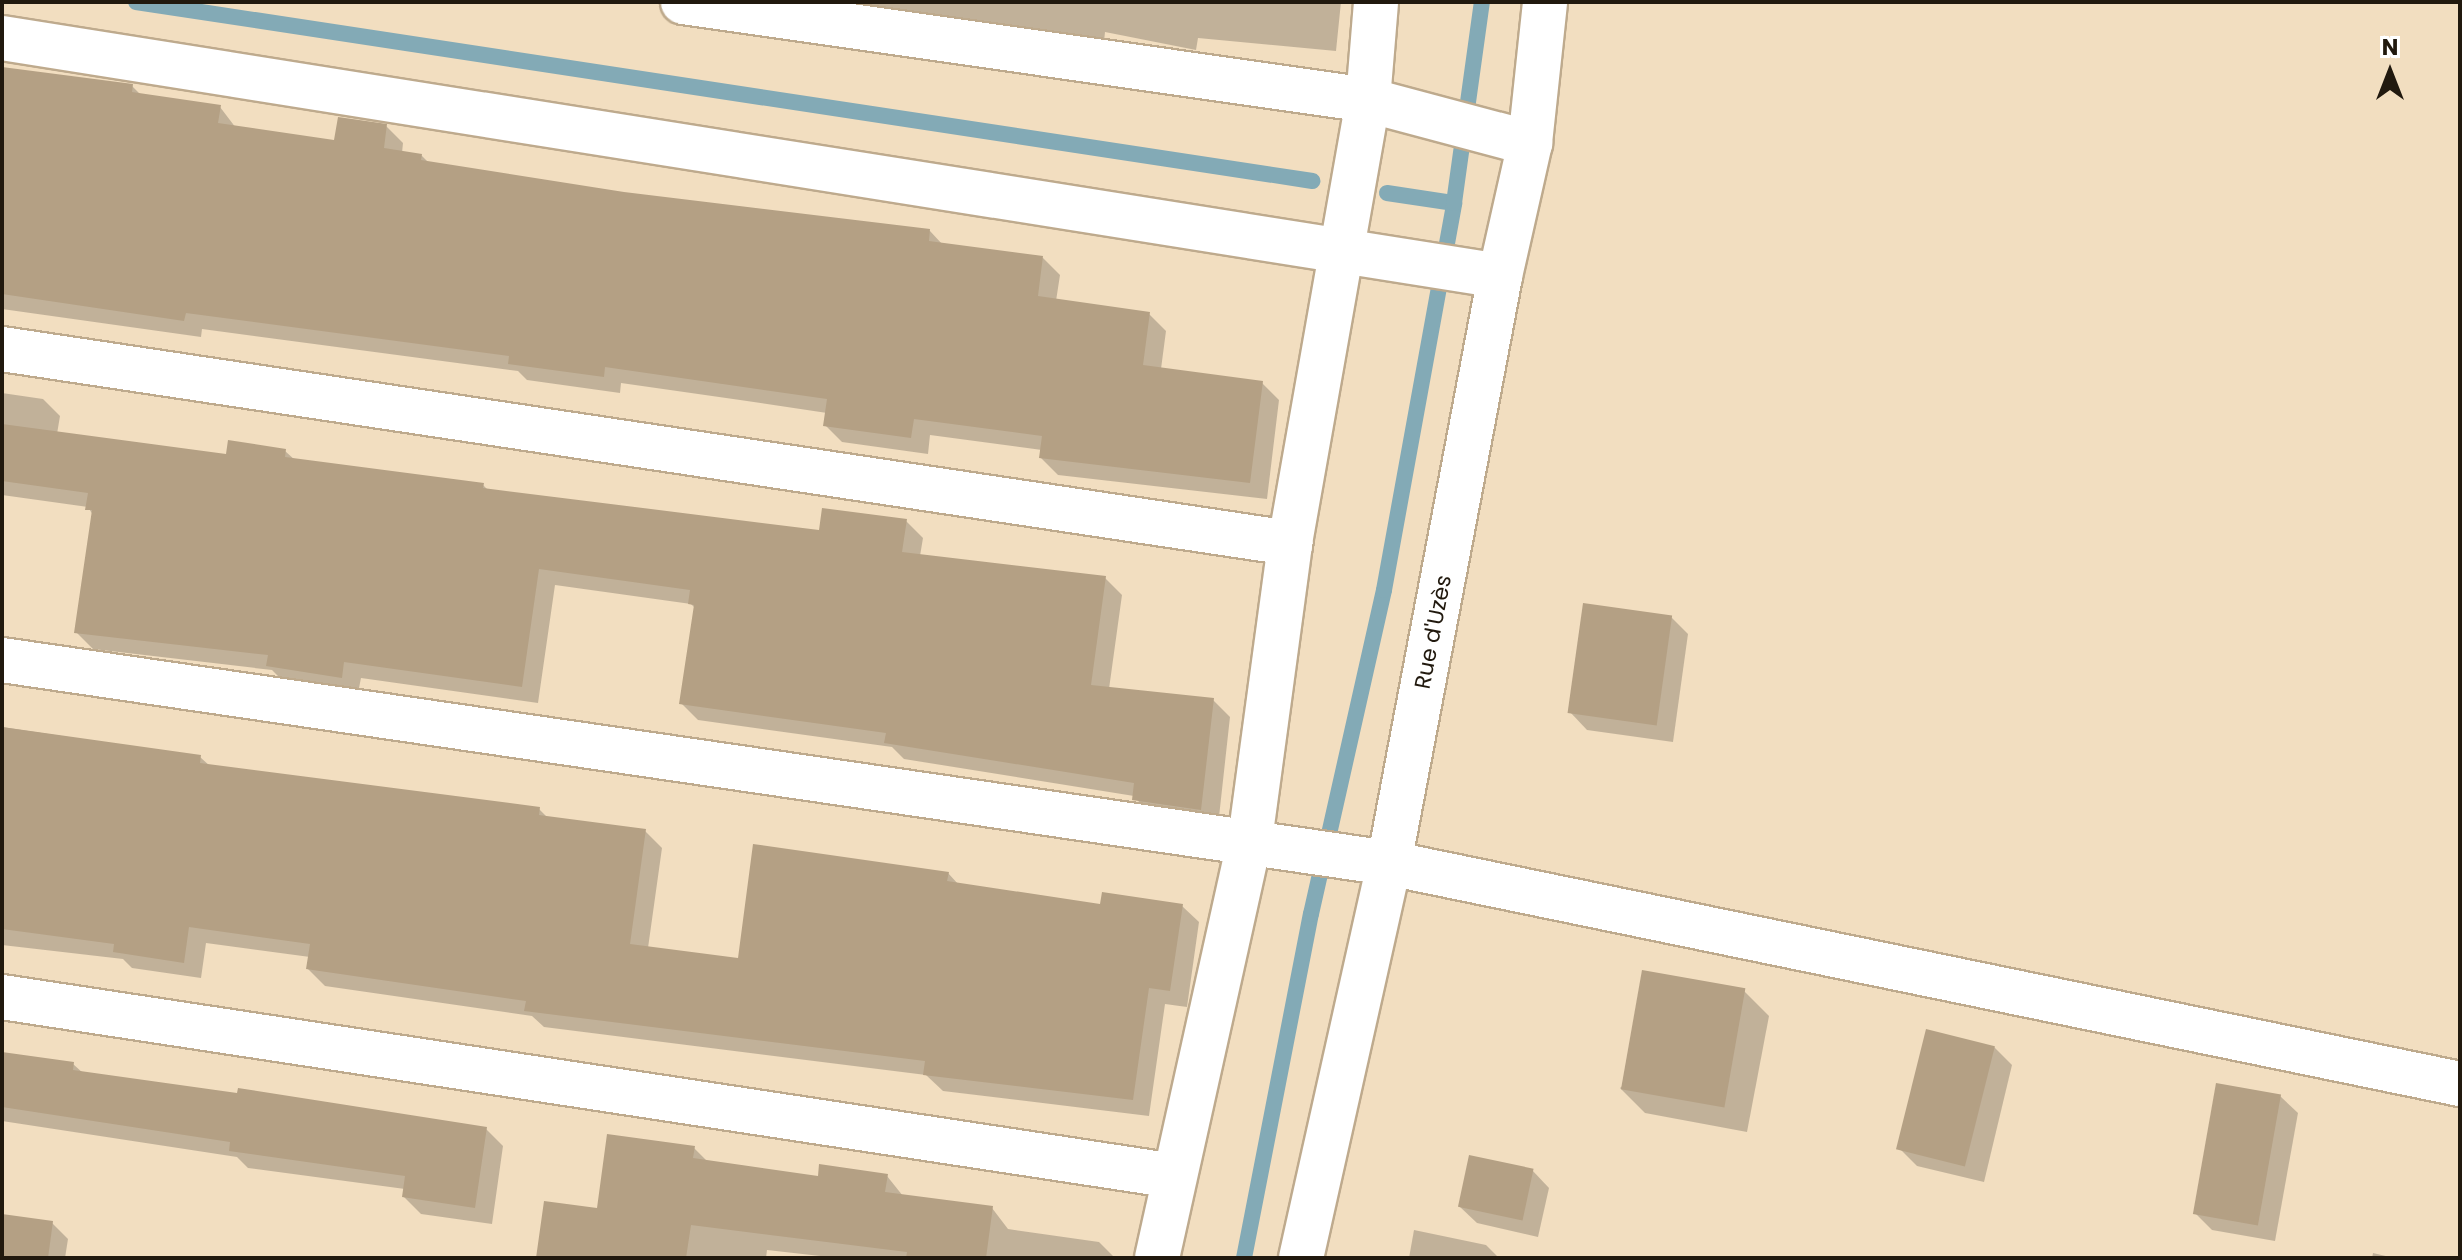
<!DOCTYPE html>
<meta charset="utf-8">
<style>
body{margin:0}
#map{position:relative;width:2462px;height:1260px;overflow:hidden;background:#f2dec0;font-family:Poppins,sans-serif}
div>[style]{position:absolute}
.shadow>*{inset:0;background:#0003}
.stream>*{height:16px;margin:-8px;padding:0 8px;transform-origin:8px;border-radius:8px;background:#83aab6}
.building>*{inset:0;background:#b4a084;transform-origin:0 0}
.roads{filter:drop-shadow(2px 0 #beaa8d) drop-shadow(-2px 0 #beaa8d) drop-shadow(0 2px #beaa8d) drop-shadow(0 -2px #beaa8d)}
.minor>*{height:44px;margin:-22px;padding:0 22px;transform-origin:22px;border-radius:22px;background:#fff}
span{translate:-50% -50%;white-space:nowrap;text-align:center;line-height:1.15;-webkit-text-stroke:6px #fff;paint-order:stroke}
.street-label{font-size:22px;color:#21190e}
.frame{position:absolute;inset:0;border:4px solid #21190e;pointer-events:none}
.north{position:absolute;left:2350px;top:32px;width:80px;height:80px;-webkit-text-stroke:6px #fff;paint-order:stroke;rotate:0deg;font-size:22px;font-weight:700;line-height:32px;text-align:center;color:#21190e}
.north::after{content:'';display:block;margin:auto;width:28px;height:36px;background:#21190e;clip-path:polygon(50% 0,100% 100%,50% 72%,0 100%)}
</style>
<div id="map">
<div class="shadow">
<div style="clip-path:polygon(808px 2px,1341px 2px,1336px 51px,1198px 38px,1196px 50px,1105px 32px,1103px 52px)"></div>
<div style="clip-path:polygon(2px 68px,132px 86px,142px 96px,220px 107px,236px 128px,336px 142px,386px 126px,403px 143px,402px 153px,421px 155px,429px 163px,624px 194px,930px 231px,943px 245px,1043px 258px,1060px 275px,1056px 301px,1149px 314px,1166px 331px,1161px 369px,1262px 383px,1279px 400px,1267px 499px,1058px 475px,1041px 458px,1042px 450px,930px 435px,928px 454px,842px 442px,825px 425px,827px 413px,740px 400px,621px 383px,620px 393px,527px 380px,518px 371px,202px 329px,201px 337px,2px 309px)"></div>
<div style="clip-path:polygon(2px 393px,43px 399px,60px 416px,57px 434px,228px 456px,285px 451px,295px 460px,483px 485px,488px 490px,820px 532px,906px 521px,923px 538px,920px 556px,1105px 578px,1122px 595px,1109px 689px,1213px 700px,1230px 717px,1218px 826px,1151px 816px,1134px 796px,904px 759px,892px 747px,698px 720px,681px 703px,695px 608px,691px 604px,555px 585px,538px 703px,361px 678px,358px 693px,285px 683px,272px 670px,93px 649px,76px 632px,93px 515px,88px 507px,2px 495px)"></div>
<div style="clip-path:polygon(1671px 617px,1688px 634px,1673px 742px,1587px 730px,1570px 712px)"></div>
<div style="clip-path:polygon(2px 727px,200px 757px,210px 766px,539px 809px,548px 818px,645px 831px,662px 848px,648px 948px,740px 961px,948px 873px,959px 885px,1102px 906px,1182px 906px,1199px 922px,1187px 1007px,1165px 1004px,1149px 1116px,943px 1091px,926px 1075px,544px 1027px,532px 1016px,325px 986px,308px 969px,310px 957px,206px 943px,201px 978px,132px 968px,123px 959px,2px 945px)"></div>
<div style="clip-path:polygon(1744px 991px,1769px 1016px,1747px 1132px,1645px 1113px,1620px 1088px)"></div>
<div style="clip-path:polygon(1994px 1047px,2012px 1065px,1984px 1182px,1917px 1166px,1900px 1149px)"></div>
<div style="clip-path:polygon(2px 1054px,73px 1064px,83px 1073px,486px 1129px,503px 1146px,492px 1224px,421px 1214px,404px 1197px,405px 1189px,248px 1168px,237px 1157px,2px 1121px)"></div>
<div style="clip-path:polygon(2280px 1096px,2298px 1113px,2275px 1241px,2212px 1230px,2195px 1213px)"></div>
<div style="clip-path:polygon(694px 1148px,708px 1162px,819px 1178px,887px 1176px,903px 1196px,992px 1208px,1008px 1229px,1099px 1242px,1115px 1258px,838px 1258px,767px 1250px,766px 1258px,538px 1258px)"></div>
<div style="clip-path:polygon(1532px 1170px,1549px 1188px,1538px 1237px,1477px 1223px,1459px 1206px)"></div>
<div style="clip-path:polygon(2px 1216px,52px 1223px,68px 1239px,65px 1258px,2px 1258px)"></div>
<div style="clip-path:polygon(1414px 1230px,1486px 1245px,1499px 1258px,1409px 1258px)"></div>
<div style="clip-path:polygon(2373px 1253px,2394px 1258px,2372px 1258px)"></div>
</div>
<div class="stream">
<div style="left:136px;top:2px;width:1190px;rotate:8.65deg"></div>
<div style="left:1387px;top:193px;width:68px;rotate:8.5deg"></div>
<div style="left:1244px;top:1258px;width:350px;rotate:-79deg"></div>
<div style="left:1311px;top:914px;width:332px;rotate:-77.3deg"></div>
<div style="left:1384px;top:590px;width:393px;rotate:-79.7deg"></div>
<div style="left:1454px;top:203px;width:203px;rotate:-82.1deg"></div>
</div>
<div class="building">
<div style="clip-path:polygon(2px 67px,133px 84px,132px 92px,221px 105px,218px 123px,334px 140px,338px 117px,387px 124px,384px 148px,422px 154px,421px 160px,624px 192px,930px 229px,929px 241px,1043px 256px,1038px 296px,1150px 312px,1143px 365px,1263px 381px,1250px 483px,1039px 458px,1042px 436px,914px 419px,911px 438px,823px 426px,827px 399px,605px 367px,604px 377px,508px 364px,509px 356px,186px 313px,184px 321px,2px 294px)"></div>
<div style="clip-path:polygon(2px 424px,226px 454px,228px 440px,286px 449px,285px 457px,484px 483px,483px 488px,819px 530px,822px 508px,907px 519px,902px 552px,1106px 576px,1091px 685px,1214px 698px,1201px 810px,1132px 800px,1134px 783px,884px 743px,886px 733px,679px 704px,694px 605px,688px 604px,690px 590px,539px 569px,522px 687px,344px 662px,342px 678px,266px 666px,268px 655px,74px 633px,92px 510px,85px 510px,88px 493px,2px 481px)"></div>
<div style="left:1583px;top:603px;width:90px;height:111px;rotate:8deg"></div>
<div style="clip-path:polygon(2px 727px,201px 755px,200px 763px,540px 807px,539px 815px,646px 829px,630px 944px,738px 958px,753px 844px,949px 872px,947px 881px,1100px 904px,1102px 892px,1183px 904px,1170px 991px,1149px 988px,1133px 1100px,923px 1075px,925px 1061px,524px 1011px,526px 1001px,306px 969px,310px 944px,189px 927px,184px 963px,113px 952px,114px 944px,2px 929px)"></div>
<div style="left:1642px;top:970px;width:105px;height:121px;rotate:10deg"></div>
<div style="left:1926px;top:1029px;width:71px;height:124px;rotate:14deg"></div>
<div style="clip-path:polygon(2px 1052px,74px 1062px,73px 1070px,237px 1093px,238px 1088px,487px 1127px,475px 1208px,402px 1197px,405px 1176px,229px 1151px,230px 1142px,2px 1107px)"></div>
<div style="left:2216px;top:1083px;width:66px;height:133px;rotate:10deg"></div>
<div style="clip-path:polygon(607px 1134px,695px 1146px,693px 1158px,818px 1176px,819px 1164px,888px 1174px,885px 1192px,993px 1206px,986px 1258px,906px 1258px,907px 1252px,691px 1225px,686px 1258px,536px 1258px,544px 1201px,597px 1208px)"></div>
<div style="left:1469px;top:1155px;width:66px;height:53px;rotate:12deg"></div>
<div style="clip-path:polygon(2px 1214px,53px 1221px,48px 1258px,2px 1258px)"></div>
</div>
<div class="roads">
<div class="minor">
<div style="left:683px;top:2px;width:692px;rotate:8.14deg"></div>
<div style="left:1368px;top:100px;width:168px;rotate:14.9deg"></div>
<div style="left:2px;top:38px;width:1517px;rotate:9.03deg"></div>
<div style="left:2px;top:349px;width:1303px;rotate:8.57deg"></div>
<div style="left:2px;top:660px;width:1402px;rotate:8.33deg"></div>
<div style="left:1389px;top:863px;width:1094px;rotate:11.66deg"></div>
<div style="left:2px;top:997px;width:1186px;rotate:8.68deg"></div>
<div style="left:1157px;top:1258px;width:428px;rotate:-77.5deg"></div>
<div style="left:1250px;top:840px;width:300px;rotate:-82.3deg"></div>
<div style="left:1290px;top:543px;width:450px;rotate:-80deg"></div>
<div style="left:1368px;top:100px;width:98px;rotate:-85.3deg"></div>
<div style="left:1301px;top:1258px;width:405px;rotate:-77.4deg"></div>
<div style="left:1389px;top:863px;width:597px;rotate:-79.29deg"></div>
<div style="left:1500px;top:276px;width:136px;rotate:-77.3deg"></div>
<div style="left:1530px;top:143px;width:142px;rotate:-83.9deg"></div>
</div>
</div>
<div class="street-label">
<span style="left:1433px;top:632px;rotate:-79deg">Rue d'Uzès</span>
</div>
<div class="frame"></div>
<div class="north">N</div>
</div>
